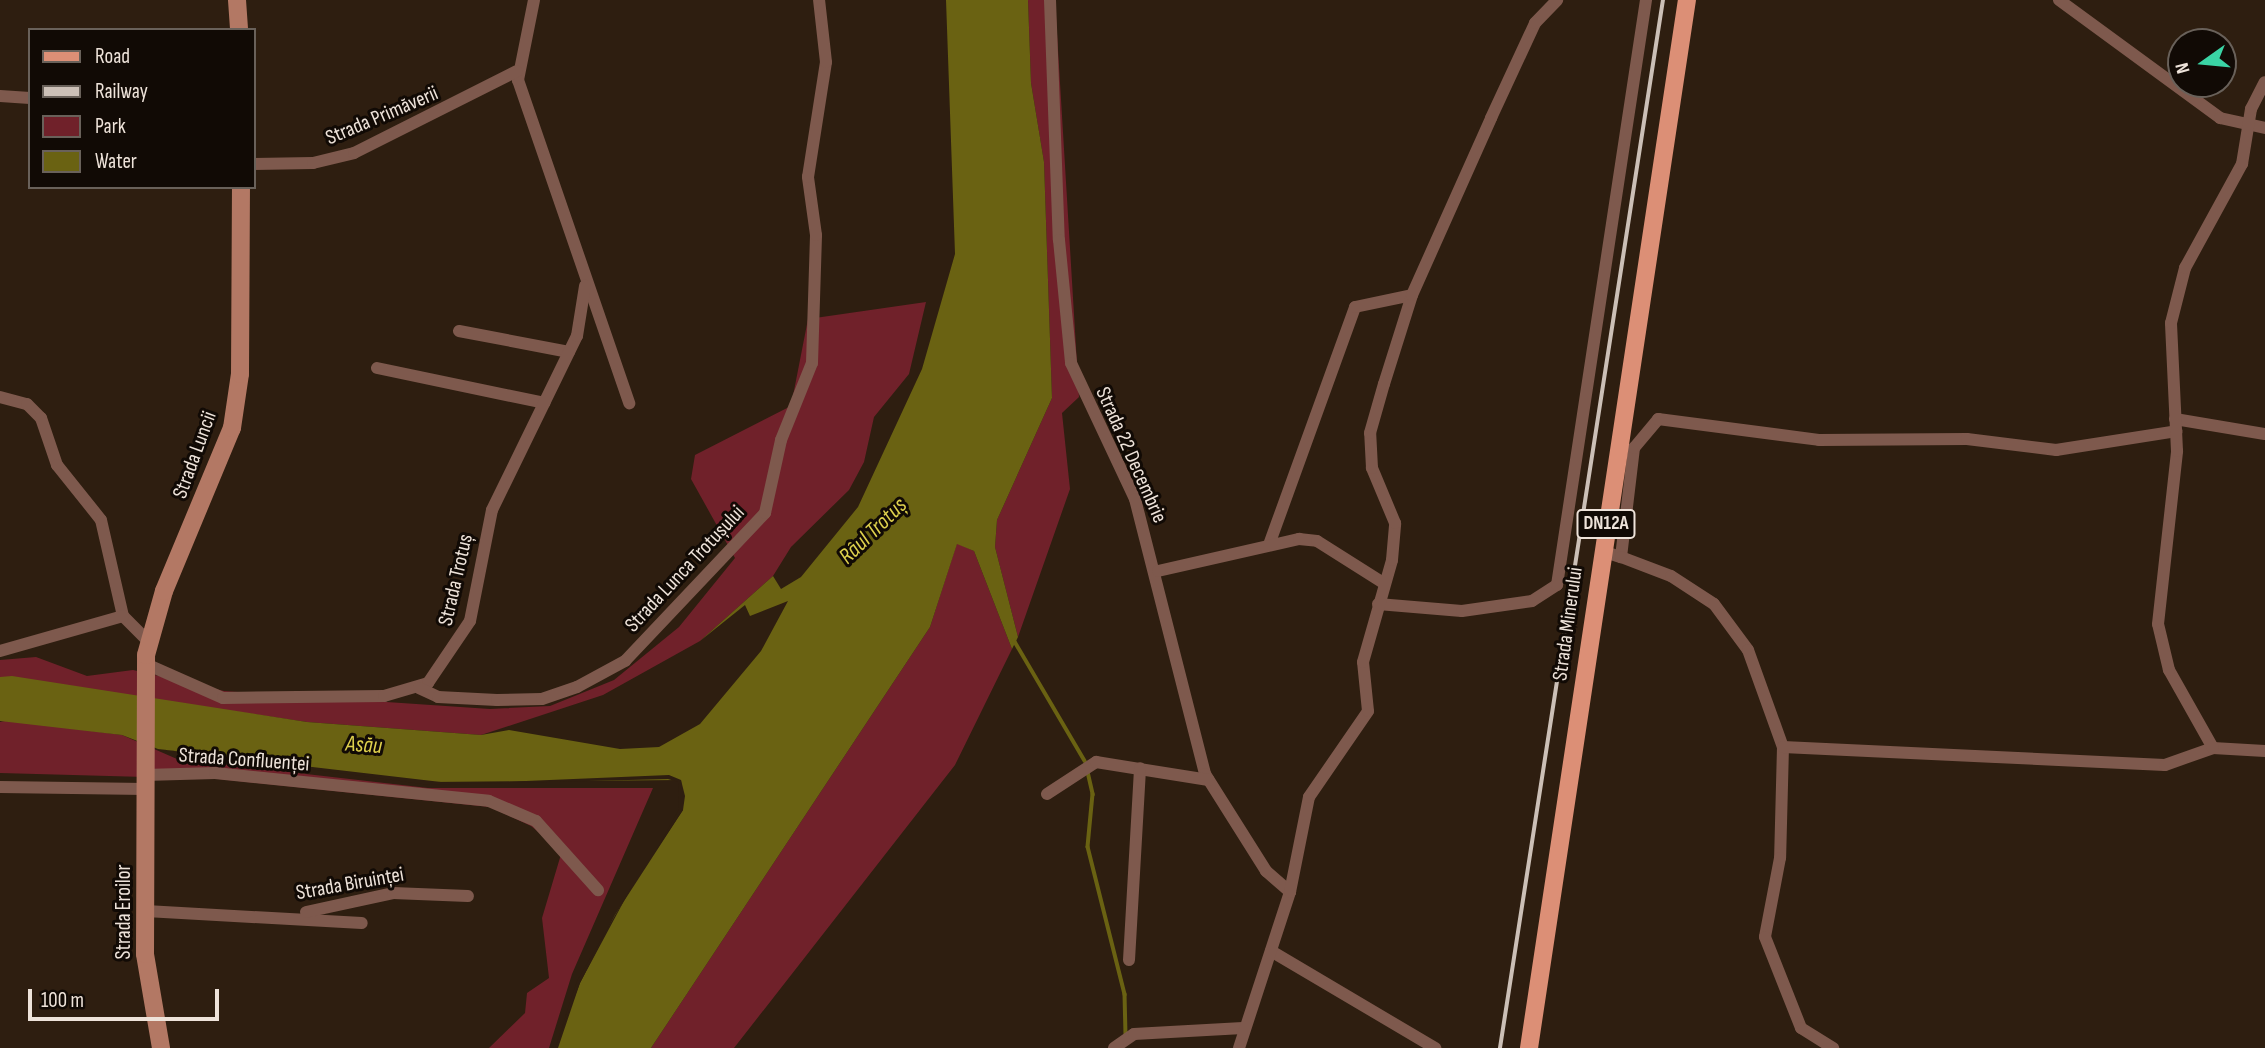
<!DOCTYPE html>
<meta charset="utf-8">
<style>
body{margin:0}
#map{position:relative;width:2265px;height:1048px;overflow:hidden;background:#2e1e10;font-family:"Sofia Sans Condensed",sans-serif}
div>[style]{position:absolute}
.green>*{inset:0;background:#70212a}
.water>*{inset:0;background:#6a6212}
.pier>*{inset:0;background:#2e1e10}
.stream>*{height:3.5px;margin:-1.75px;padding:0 1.75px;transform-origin:1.75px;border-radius:1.75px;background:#6a6212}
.street>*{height:12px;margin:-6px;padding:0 6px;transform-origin:6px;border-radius:6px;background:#7e594d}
.secondary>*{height:18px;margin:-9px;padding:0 9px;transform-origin:9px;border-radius:9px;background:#b37864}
.primary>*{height:18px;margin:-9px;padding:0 9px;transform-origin:9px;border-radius:9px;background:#dc8f76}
.rail>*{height:3.5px;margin:-1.75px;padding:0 1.75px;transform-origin:1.75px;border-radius:1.75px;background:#ccc0b7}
span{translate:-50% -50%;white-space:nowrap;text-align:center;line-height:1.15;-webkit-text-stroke:6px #110a05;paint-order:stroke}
.shield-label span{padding:2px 5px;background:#110a05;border:2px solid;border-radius:5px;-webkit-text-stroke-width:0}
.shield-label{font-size:19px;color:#eee3da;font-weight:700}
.street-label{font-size:21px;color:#eee3da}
.water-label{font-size:23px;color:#ded04d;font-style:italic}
.legend{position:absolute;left:28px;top:28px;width:228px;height:161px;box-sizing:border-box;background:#110a05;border:2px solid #69615a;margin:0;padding:9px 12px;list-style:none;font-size:21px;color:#eee3da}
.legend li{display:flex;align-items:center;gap:14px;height:35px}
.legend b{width:35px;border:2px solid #69615a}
.north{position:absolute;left:2167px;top:28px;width:70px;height:70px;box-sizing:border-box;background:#110a05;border:2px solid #69615a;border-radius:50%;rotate:255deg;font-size:19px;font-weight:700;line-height:28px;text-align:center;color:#eee3da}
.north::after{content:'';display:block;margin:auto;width:24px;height:32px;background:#3ad4a5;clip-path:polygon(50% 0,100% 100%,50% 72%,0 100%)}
.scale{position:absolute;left:28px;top:989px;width:191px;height:32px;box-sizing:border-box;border:4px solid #eee3da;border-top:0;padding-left:9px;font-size:21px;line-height:24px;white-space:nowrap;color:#eee3da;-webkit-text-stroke:5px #110a05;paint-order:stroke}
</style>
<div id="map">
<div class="green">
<div style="clip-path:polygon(1028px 0,1055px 0,1079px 397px,1062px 413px,1070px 489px,1018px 637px,995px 547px,997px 520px,1052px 398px,1044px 162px,1031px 83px)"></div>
<div style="clip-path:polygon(926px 302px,909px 374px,874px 417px,864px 462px,849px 490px,791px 547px,773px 576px,700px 641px,603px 695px,481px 735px,307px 722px,0 677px,0 660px,36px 657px,87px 676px,133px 670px,224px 691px,490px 709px,550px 706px,614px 680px,679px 627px,735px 558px,691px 479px,695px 455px,791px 406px,808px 319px)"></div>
<div style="clip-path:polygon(957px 543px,974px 551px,1012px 649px,955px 765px,734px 1048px,651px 1048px,930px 627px)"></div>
<div style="clip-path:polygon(10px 720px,122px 735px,177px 759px,428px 788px,653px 788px,572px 974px,549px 1048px,489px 1048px,525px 1013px,527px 993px,549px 978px,542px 918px,562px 851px,531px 826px,490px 807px,218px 779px,0 773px,0 722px)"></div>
</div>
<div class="water">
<div style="clip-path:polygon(946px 0,1028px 0,1031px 83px,1044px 162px,1052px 398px,997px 520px,995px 547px,1018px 637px,1012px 649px,974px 551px,957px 544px,930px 627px,651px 1048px,558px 1048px,580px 983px,615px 915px,683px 810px,681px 780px,430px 782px,158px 749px,122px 735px,0 721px,0 677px,12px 676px,307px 722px,481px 735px,509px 730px,620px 749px,659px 747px,700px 724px,761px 651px,788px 601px,750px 616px,745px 605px,700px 641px,773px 576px,781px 589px,801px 577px,858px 507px,922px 369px,955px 254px)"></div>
</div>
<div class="pier">
<div style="clip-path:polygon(158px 749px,458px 784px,669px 775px,681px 780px,685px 796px,683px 810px,657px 849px,679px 809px,678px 782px,668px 779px,430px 785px)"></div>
<div style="clip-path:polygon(632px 886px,580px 983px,555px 1048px,577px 981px)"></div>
</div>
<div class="stream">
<div style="left:1014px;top:640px;width:140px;rotate:59.6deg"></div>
<div style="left:1088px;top:772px;width:23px;rotate:77deg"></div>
<div style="left:1093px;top:794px;width:53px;rotate:95.4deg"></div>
<div style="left:1088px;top:847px;width:152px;rotate:75.9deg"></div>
<div style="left:1125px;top:994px;width:40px;rotate:88.6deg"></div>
</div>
<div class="street">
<div style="left:534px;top:0;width:82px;rotate:101.3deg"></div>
<div style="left:518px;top:80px;width:342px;rotate:71deg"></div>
<div style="left:1050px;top:0;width:240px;rotate:87.9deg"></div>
<div style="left:1059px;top:240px;width:124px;rotate:84.4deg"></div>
<div style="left:1071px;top:363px;width:150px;rotate:64.8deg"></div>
<div style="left:1135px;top:499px;width:284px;rotate:75.7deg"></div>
<div style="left:1205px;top:774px;width:115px;rotate:57.8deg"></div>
<div style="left:1266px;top:871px;width:32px;rotate:41deg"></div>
<div style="left:2059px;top:0;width:200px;rotate:36.2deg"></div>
<div style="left:2220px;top:118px;width:46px;rotate:12.5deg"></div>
<div style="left:0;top:96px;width:30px;rotate:4deg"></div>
<div style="left:254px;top:164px;width:59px;rotate:-1deg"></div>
<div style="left:313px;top:163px;width:42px;rotate:-13.7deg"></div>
<div style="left:354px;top:153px;width:182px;rotate:-26.7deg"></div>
<div style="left:459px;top:331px;width:112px;rotate:10.8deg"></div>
<div style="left:377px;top:368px;width:171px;rotate:11.8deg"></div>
<div style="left:0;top:397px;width:28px;rotate:15deg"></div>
<div style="left:27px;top:404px;width:20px;rotate:45deg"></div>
<div style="left:41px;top:418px;width:50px;rotate:71.2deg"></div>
<div style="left:57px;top:465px;width:70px;rotate:51.3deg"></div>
<div style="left:101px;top:520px;width:98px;rotate:77.1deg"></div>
<div style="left:123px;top:616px;width:37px;rotate:45deg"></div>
<div style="left:2175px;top:419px;width:91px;rotate:9.5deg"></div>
<div style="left:1270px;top:542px;width:250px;rotate:-70.1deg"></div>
<div style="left:1355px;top:307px;width:58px;rotate:-11.9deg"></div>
<div style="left:1602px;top:551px;width:20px;rotate:18deg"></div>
<div style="left:1621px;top:557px;width:110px;rotate:-83.2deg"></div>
<div style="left:1634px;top:448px;width:38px;rotate:-50deg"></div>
<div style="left:1658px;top:419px;width:162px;rotate:7.4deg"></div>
<div style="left:1819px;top:440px;width:148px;rotate:-0.4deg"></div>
<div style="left:1967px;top:439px;width:90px;rotate:7deg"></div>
<div style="left:2056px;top:450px;width:122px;rotate:-8.9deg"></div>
<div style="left:1621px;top:557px;width:53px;rotate:20.8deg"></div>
<div style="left:1671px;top:576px;width:51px;rotate:33.1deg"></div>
<div style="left:1714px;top:604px;width:57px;rotate:53.5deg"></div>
<div style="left:1748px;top:650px;width:103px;rotate:70.2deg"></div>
<div style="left:1783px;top:747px;width:111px;rotate:91.5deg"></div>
<div style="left:1780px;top:858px;width:80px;rotate:100.8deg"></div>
<div style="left:1765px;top:937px;width:98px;rotate:68.4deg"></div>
<div style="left:1801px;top:1028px;width:38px;rotate:32deg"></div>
<div style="left:1158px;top:571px;width:145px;rotate:-12.8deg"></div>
<div style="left:1299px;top:539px;width:18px;rotate:6deg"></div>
<div style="left:1317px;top:541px;width:80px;rotate:32.3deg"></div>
<div style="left:1378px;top:604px;width:84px;rotate:4.8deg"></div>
<div style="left:1462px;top:611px;width:71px;rotate:-8.1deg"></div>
<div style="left:1532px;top:601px;width:30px;rotate:-33deg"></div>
<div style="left:1557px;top:585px;width:592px;rotate:-81.35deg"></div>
<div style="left:0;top:651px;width:128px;rotate:-15.9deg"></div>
<div style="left:146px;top:664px;width:84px;rotate:23.8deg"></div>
<div style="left:223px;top:698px;width:161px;rotate:-0.7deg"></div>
<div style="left:384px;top:696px;width:46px;rotate:-16.5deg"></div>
<div style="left:428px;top:683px;width:75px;rotate:-55.9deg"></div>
<div style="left:470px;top:621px;width:113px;rotate:-78.8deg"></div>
<div style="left:492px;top:510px;width:194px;rotate:-64deg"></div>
<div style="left:577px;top:336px;width:51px;rotate:-80.9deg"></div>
<div style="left:419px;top:688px;width:21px;rotate:25deg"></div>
<div style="left:438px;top:697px;width:59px;rotate:2.9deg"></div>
<div style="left:497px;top:700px;width:45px;rotate:-1.3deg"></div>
<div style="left:542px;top:699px;width:37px;rotate:-19deg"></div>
<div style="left:577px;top:687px;width:55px;rotate:-28.4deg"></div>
<div style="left:625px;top:661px;width:204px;rotate:-46.6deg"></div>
<div style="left:765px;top:513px;width:75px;rotate:-77.6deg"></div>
<div style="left:781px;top:440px;width:83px;rotate:-68.1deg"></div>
<div style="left:812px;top:363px;width:128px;rotate:-88.2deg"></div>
<div style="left:816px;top:235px;width:59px;rotate:-97.9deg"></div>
<div style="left:808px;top:177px;width:116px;rotate:-81.1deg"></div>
<div style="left:826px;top:62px;width:62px;rotate:-96.4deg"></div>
<div style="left:1783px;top:747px;width:382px;rotate:2.7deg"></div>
<div style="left:2165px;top:765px;width:51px;rotate:-19.5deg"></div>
<div style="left:2213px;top:748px;width:52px;rotate:3.3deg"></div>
<div style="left:2213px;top:748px;width:90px;rotate:-119.4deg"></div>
<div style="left:2169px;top:670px;width:47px;rotate:-103.4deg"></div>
<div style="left:2158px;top:624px;width:174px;rotate:-83.7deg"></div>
<div style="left:2177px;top:451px;width:128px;rotate:-92.7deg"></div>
<div style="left:2171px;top:323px;width:57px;rotate:-75.7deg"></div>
<div style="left:2185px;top:268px;width:119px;rotate:-61.3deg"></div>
<div style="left:2242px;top:164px;width:56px;rotate:-80.7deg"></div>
<div style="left:2251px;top:109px;width:30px;rotate:-63deg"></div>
<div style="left:145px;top:775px;width:70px;rotate:-1.6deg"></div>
<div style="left:215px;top:773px;width:275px;rotate:5.8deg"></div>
<div style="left:489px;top:801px;width:51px;rotate:23.1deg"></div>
<div style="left:536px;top:821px;width:93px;rotate:48.1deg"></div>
<div style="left:0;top:787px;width:145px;rotate:0.8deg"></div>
<div style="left:1047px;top:794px;width:59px;rotate:-33.1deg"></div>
<div style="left:1096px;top:762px;width:114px;rotate:9.1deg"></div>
<div style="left:146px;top:911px;width:216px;rotate:3.2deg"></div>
<div style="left:306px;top:912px;width:89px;rotate:-12.3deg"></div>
<div style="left:393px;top:893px;width:75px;rotate:2.3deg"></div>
<div style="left:1271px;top:951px;width:191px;rotate:30.6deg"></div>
<div style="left:1129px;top:960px;width:192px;rotate:-86.7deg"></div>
<div style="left:1114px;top:1048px;width:24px;rotate:-35deg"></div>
<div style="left:1134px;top:1034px;width:109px;rotate:-3.2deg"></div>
<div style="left:1239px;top:1048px;width:164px;rotate:-71.9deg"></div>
<div style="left:1290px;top:892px;width:97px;rotate:-78.7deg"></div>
<div style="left:1309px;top:797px;width:104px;rotate:-55.5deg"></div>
<div style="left:1368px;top:711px;width:49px;rotate:-95.8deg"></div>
<div style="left:1363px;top:662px;width:106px;rotate:-74.1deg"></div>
<div style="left:1392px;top:560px;width:37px;rotate:-85deg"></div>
<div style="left:1395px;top:523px;width:60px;rotate:-112.7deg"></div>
<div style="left:1372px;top:468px;width:35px;rotate:-93deg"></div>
<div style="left:1370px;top:433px;width:51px;rotate:-74.1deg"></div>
<div style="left:1384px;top:384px;width:93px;rotate:-72.5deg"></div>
<div style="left:1412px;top:295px;width:194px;rotate:-65.9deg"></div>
<div style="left:1491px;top:118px;width:105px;rotate:-65.1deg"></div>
<div style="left:1535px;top:23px;width:32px;rotate:-46deg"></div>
</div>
<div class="secondary">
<div style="left:237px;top:0;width:30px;rotate:86deg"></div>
<div style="left:161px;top:1048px;width:95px;rotate:-99.7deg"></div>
<div style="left:145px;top:954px;width:299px;rotate:-89.8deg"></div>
<div style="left:146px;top:655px;width:66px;rotate:-74.3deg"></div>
<div style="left:164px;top:591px;width:177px;rotate:-67.4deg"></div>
<div style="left:232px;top:428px;width:55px;rotate:-81.6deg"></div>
<div style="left:240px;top:374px;width:187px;rotate:-89.7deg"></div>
</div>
<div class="primary">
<div style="left:1529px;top:1048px;width:1060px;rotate:-81.43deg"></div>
</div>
<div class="rail">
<div style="left:1500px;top:1048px;width:1061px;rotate:-81.16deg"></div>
</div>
<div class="shield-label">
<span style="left:1606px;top:524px">DN12A</span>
</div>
<div class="street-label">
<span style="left:382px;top:116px;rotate:-23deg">Strada Primăverii</span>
<span style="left:195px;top:455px;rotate:-70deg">Strada Luncii</span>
<span style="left:1131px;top:455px;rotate:66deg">Strada 22 Decembrie</span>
<span style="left:685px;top:569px;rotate:-47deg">Strada Lunca Trotușului</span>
<span style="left:456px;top:580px;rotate:-77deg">Strada Trotuș</span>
<span style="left:1568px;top:624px;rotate:-82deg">Strada Minerului</span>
<span style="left:244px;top:760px;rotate:4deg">Strada Confluenței</span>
<span style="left:350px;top:884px;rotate:-10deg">Strada Biruinței</span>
<span style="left:124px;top:912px;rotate:-90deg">Strada Eroilor</span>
</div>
<div class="water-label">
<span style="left:873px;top:531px;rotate:-44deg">Râul Trotuș</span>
<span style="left:364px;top:745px;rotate:4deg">Asău</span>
</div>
<ul class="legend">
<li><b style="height:9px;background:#dc8f76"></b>Road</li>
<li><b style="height:9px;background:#ccc0b7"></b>Railway</li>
<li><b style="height:19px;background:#70212a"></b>Park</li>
<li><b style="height:19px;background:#6a6212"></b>Water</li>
</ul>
<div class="north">N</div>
<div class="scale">100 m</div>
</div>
